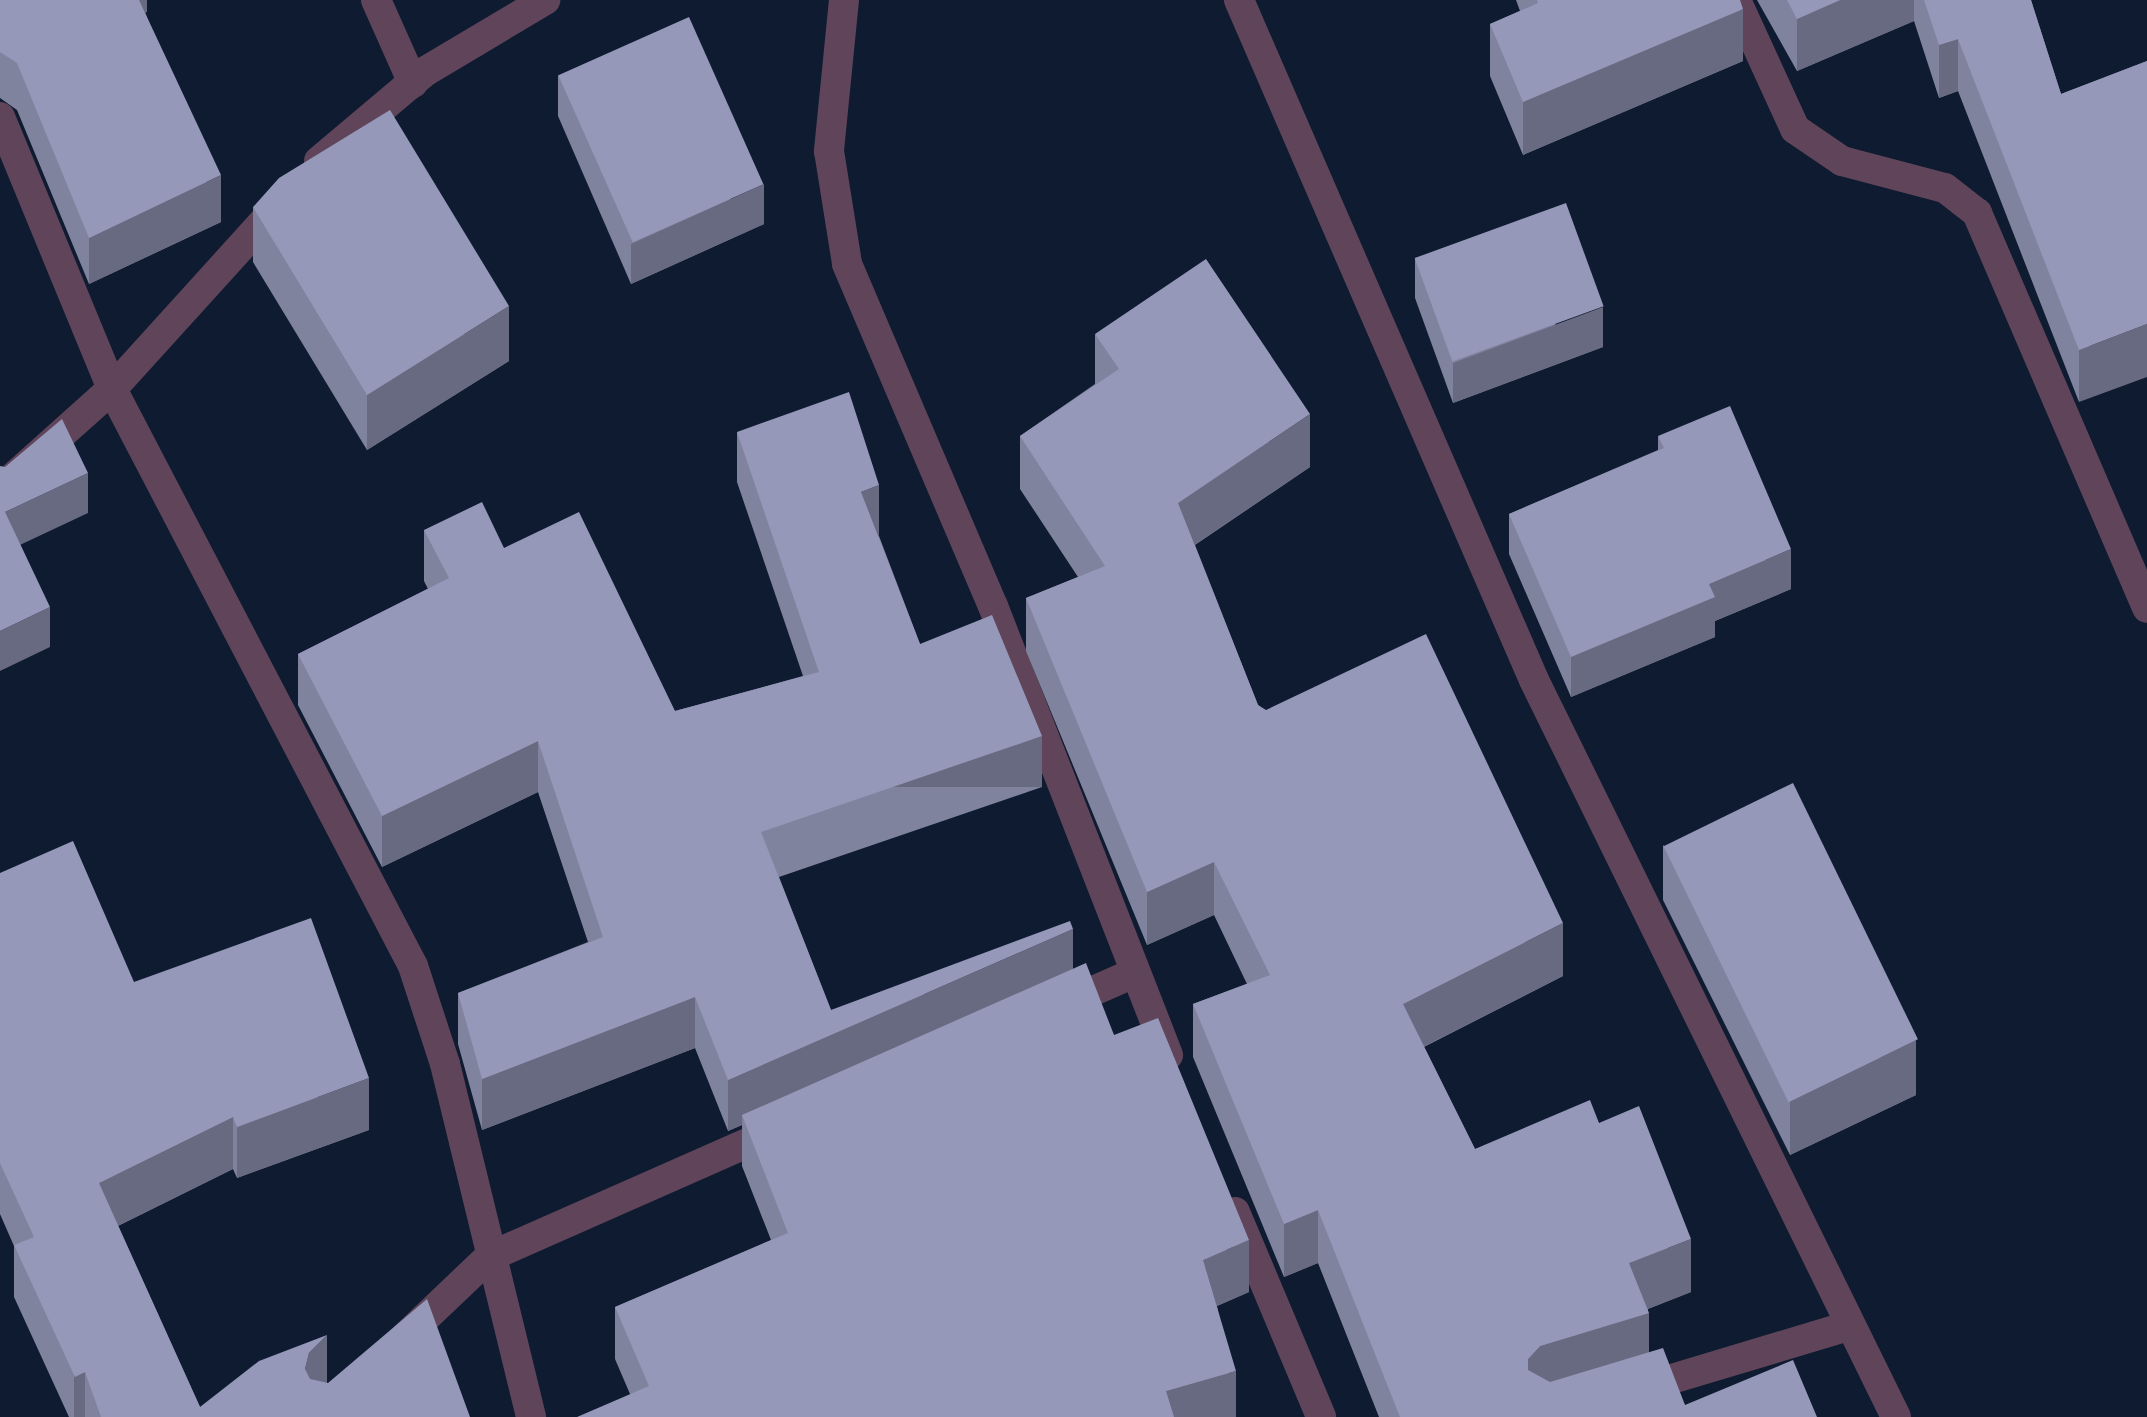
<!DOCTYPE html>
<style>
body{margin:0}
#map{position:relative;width:2147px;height:1417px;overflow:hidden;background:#0e1b31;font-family:"Golos Text",sans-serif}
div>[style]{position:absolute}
.minor>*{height:30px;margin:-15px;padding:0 15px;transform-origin:15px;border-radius:15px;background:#60455a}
.wall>*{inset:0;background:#80839e}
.shaded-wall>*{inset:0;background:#686a81;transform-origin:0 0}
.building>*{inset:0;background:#9598b8;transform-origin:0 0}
span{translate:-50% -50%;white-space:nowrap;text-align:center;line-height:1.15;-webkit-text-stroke:10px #061127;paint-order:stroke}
</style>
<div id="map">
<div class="minor">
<div style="left:376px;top:0;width:91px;rotate:66deg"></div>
<div style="left:844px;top:0;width:152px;rotate:95.7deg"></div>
<div style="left:829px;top:151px;width:114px;rotate:80.9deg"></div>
<div style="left:847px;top:264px;width:372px;rotate:66.9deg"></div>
<div style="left:993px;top:606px;width:482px;rotate:68.7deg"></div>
<div style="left:1239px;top:0;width:741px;rotate:66.55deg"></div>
<div style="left:1534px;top:680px;width:821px;rotate:63.84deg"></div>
<div style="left:1736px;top:0;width:142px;rotate:65.4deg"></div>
<div style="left:1795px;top:129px;width:57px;rotate:34.2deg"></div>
<div style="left:1842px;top:161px;width:106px;rotate:14.7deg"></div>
<div style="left:1945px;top:188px;width:41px;rotate:38deg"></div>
<div style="left:1977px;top:213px;width:430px;rotate:66.7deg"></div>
<div style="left:0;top:117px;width:294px;rotate:67.6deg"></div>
<div style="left:112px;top:389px;width:651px;rotate:62.45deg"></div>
<div style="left:413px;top:966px;width:103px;rotate:71.9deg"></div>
<div style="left:445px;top:1064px;width:363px;rotate:76.3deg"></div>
<div style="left:319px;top:161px;width:140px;rotate:-40.1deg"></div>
<div style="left:426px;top:71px;width:139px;rotate:-30.8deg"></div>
<div style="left:0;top:489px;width:150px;rotate:-41.8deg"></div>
<div style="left:112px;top:389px;width:247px;rotate:-47.8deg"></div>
<div style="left:1059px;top:1006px;width:82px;rotate:-23.7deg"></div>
<div style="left:1235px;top:1212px;width:222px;rotate:67.2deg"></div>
<div style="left:404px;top:1338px;width:117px;rotate:-43.6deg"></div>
<div style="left:489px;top:1257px;width:317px;rotate:-23.8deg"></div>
<div style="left:1635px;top:1390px;width:223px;rotate:-16.7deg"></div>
</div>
<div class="wall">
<div style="clip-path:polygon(0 0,147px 0,147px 12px,145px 12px,221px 222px,89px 284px,17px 110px,0 98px)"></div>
<div style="clip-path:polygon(1516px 0,1740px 0,1743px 61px,1523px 155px,1490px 76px,1490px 24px,1520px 11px)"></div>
<div style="clip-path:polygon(1757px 0,2031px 0,2061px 94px,2147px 61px,2079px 402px,1958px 91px,1939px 98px,1914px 21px,1797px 71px)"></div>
<div style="clip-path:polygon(558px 75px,764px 224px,631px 284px,558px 116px)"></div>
<div style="clip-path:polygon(253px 207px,509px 361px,367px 450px,253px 262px)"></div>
<div style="clip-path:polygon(1415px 258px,1603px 347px,1453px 403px,1415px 298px)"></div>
<div style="clip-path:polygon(1095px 334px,1310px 467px,1195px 545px,1258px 705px,1563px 976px,1424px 1047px,1475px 1149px,1599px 1123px,1691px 1292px,1648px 1309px,1649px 1352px,1685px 1405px,1817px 1417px,1379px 1417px,1318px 1263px,1284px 1277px,1193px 1057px,1193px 1004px,1247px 984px,1214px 915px,1147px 945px,1026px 651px,1026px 598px,1078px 577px,1020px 489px,1020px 436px,1095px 384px)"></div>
<div style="clip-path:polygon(737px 432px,879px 536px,920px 644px,1042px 787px,779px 877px,831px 1010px,1073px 969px,1114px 1035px,1249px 1292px,1217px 1306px,1236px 1417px,630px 1394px,615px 1359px,615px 1307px,771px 1240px,742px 1166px,742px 1125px,728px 1131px,695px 1048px,482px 1130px,458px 1044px,458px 993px,588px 942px,538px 792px,382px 867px,298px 705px,298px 654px,428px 589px,424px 581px,424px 530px,504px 548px,675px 711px,803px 676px,737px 482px)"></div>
<div style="clip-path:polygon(1658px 436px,1791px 589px,1715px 621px,1715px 637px,1571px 697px,1509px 554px,1509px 514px,1658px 450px)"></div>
<div style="clip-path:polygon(1663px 845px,1916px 1095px,1790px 1155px,1663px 900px)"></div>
<div style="clip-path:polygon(0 873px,134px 982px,369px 1130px,237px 1178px,233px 1169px,118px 1226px,200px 1407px,327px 1383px,470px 1417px,69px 1417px,14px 1297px,14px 1246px,0 1214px)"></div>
</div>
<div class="shaded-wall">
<div style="clip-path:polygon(127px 0,147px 0,147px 12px,127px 20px)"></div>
<div style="clip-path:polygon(1840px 0,1914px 0,1914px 21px,1797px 71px,1797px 19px)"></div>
<div style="clip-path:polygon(1743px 9px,1743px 61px,1523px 155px,1523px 102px)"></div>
<div style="clip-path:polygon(1958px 39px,1958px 91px,1939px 98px,1939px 45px)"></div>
<div style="clip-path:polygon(221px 175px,221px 222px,89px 284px,89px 238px)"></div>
<div style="clip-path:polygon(764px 184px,764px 224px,631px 284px,631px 244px)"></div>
<div style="clip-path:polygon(509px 306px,509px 361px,367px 450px,367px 395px)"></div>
<div style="clip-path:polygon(1603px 307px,1603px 347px,1453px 403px,1453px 363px)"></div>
<div style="clip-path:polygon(2147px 324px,2147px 377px,2079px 402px,2079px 350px)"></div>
<div style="clip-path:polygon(1310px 414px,1310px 467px,1178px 556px,1178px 503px)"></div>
<div style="clip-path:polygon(88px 473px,88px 513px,5px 552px,5px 512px)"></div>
<div style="clip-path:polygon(879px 485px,879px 536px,861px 543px,861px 492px)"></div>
<div style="clip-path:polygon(1791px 549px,1791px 589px,1715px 621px,1715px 637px,1571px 697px,1571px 657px,1709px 584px)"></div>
<div style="clip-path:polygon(50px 607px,50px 647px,0 671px,0 631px)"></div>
<div style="left:1042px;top:736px;width:51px;height:297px;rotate:90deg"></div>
<div style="clip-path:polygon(538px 741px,538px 792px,382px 867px,382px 816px)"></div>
<div style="clip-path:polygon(1214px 862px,1214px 915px,1147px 945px,1147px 892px)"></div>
<div style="clip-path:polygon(1563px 923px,1563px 976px,1403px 1057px,1403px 1004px)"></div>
<div style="clip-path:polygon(1073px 929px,1073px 980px,742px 1115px,742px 1125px,728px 1131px,728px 1080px)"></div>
<div style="clip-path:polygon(695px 997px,695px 1048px,482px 1130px,482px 1079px)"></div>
<div style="clip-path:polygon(1916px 1040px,1916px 1095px,1790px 1155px,1790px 1101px)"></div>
<div style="clip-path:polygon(369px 1078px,369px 1130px,237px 1178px,237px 1127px)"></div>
<div style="clip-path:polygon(233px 1117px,233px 1169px,99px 1235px,99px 1183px)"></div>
<div style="clip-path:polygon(1318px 1210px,1318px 1263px,1284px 1277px,1284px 1224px)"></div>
<div style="clip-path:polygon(1691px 1239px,1691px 1292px,1629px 1316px,1629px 1263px)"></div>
<div style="clip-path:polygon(1249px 1240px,1249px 1292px,1203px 1312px,1203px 1260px)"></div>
<div style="clip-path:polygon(1649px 1313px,1649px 1366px,1528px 1412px,1528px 1359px,1540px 1346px)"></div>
<div style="clip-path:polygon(327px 1335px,327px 1387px,309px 1404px,305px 1369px,309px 1353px)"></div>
<div style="clip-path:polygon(1236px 1371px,1236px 1417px,1166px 1417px,1166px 1391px)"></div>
<div style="left:85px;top:1372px;width:45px;height:11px;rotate:90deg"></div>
</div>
<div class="building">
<div style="clip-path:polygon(0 0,139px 0,221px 175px,89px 238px,17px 63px,0 52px)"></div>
<div style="clip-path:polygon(1537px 0,1740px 0,1743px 9px,1523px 102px,1490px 24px,1538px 3px)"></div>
<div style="clip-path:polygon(1787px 0,1840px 0,1797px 19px)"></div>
<div style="clip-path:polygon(1924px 0,2031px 0,2061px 94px,2147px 61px,2147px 324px,2079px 350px,1958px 39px,1939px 45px)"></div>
<div style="left:689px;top:17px;width:183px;height:143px;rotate:66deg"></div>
<div style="clip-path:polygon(390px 110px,509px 306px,367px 395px,253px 207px,279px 178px)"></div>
<div style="left:1566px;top:203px;width:110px;height:161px;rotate:70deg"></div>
<div style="clip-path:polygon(1206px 259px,1310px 414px,1178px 503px,1258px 705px,1266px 710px,1426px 634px,1563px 923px,1403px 1004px,1475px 1149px,1590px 1100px,1599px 1123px,1639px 1106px,1691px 1239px,1629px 1263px,1649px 1313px,1540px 1346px,1528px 1359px,1528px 1370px,1550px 1382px,1663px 1348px,1685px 1405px,1793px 1360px,1817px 1417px,1400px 1417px,1318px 1210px,1284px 1224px,1193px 1004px,1270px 975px,1214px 862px,1147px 892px,1026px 598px,1105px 566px,1020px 436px,1119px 369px,1095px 334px)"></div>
<div style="clip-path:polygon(849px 392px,879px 485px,861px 492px,920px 644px,992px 615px,1042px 736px,761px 832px,831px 1010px,1070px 921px,1073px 929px,728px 1080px,695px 997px,482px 1079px,458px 993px,603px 937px,538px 741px,382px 816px,298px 654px,449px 578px,424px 530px,482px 502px,504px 548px,579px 512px,675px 711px,819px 672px,737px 432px)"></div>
<div style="clip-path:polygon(1730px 406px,1791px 549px,1709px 584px,1715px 597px,1571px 657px,1509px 514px,1664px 448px,1658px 436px)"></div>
<div style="clip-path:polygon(62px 419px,88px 473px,5px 512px,50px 607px,0 631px,0 466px,5px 467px)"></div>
<div style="left:1793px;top:783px;width:285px;height:144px;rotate:64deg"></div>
<div style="clip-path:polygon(73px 841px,134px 982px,311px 918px,369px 1078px,237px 1127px,233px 1117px,99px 1183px,200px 1407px,259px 1361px,327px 1335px,309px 1353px,305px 1369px,310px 1379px,328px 1383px,427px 1299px,470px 1417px,101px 1417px,85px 1372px,75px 1377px,14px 1245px,34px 1237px,0 1163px,0 873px)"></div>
<div style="clip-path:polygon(1086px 963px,1114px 1035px,1158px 1018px,1249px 1240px,1203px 1260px,1236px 1371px,1166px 1391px,1174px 1417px,577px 1417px,649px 1386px,615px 1307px,788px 1233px,742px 1115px)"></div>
</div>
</div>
